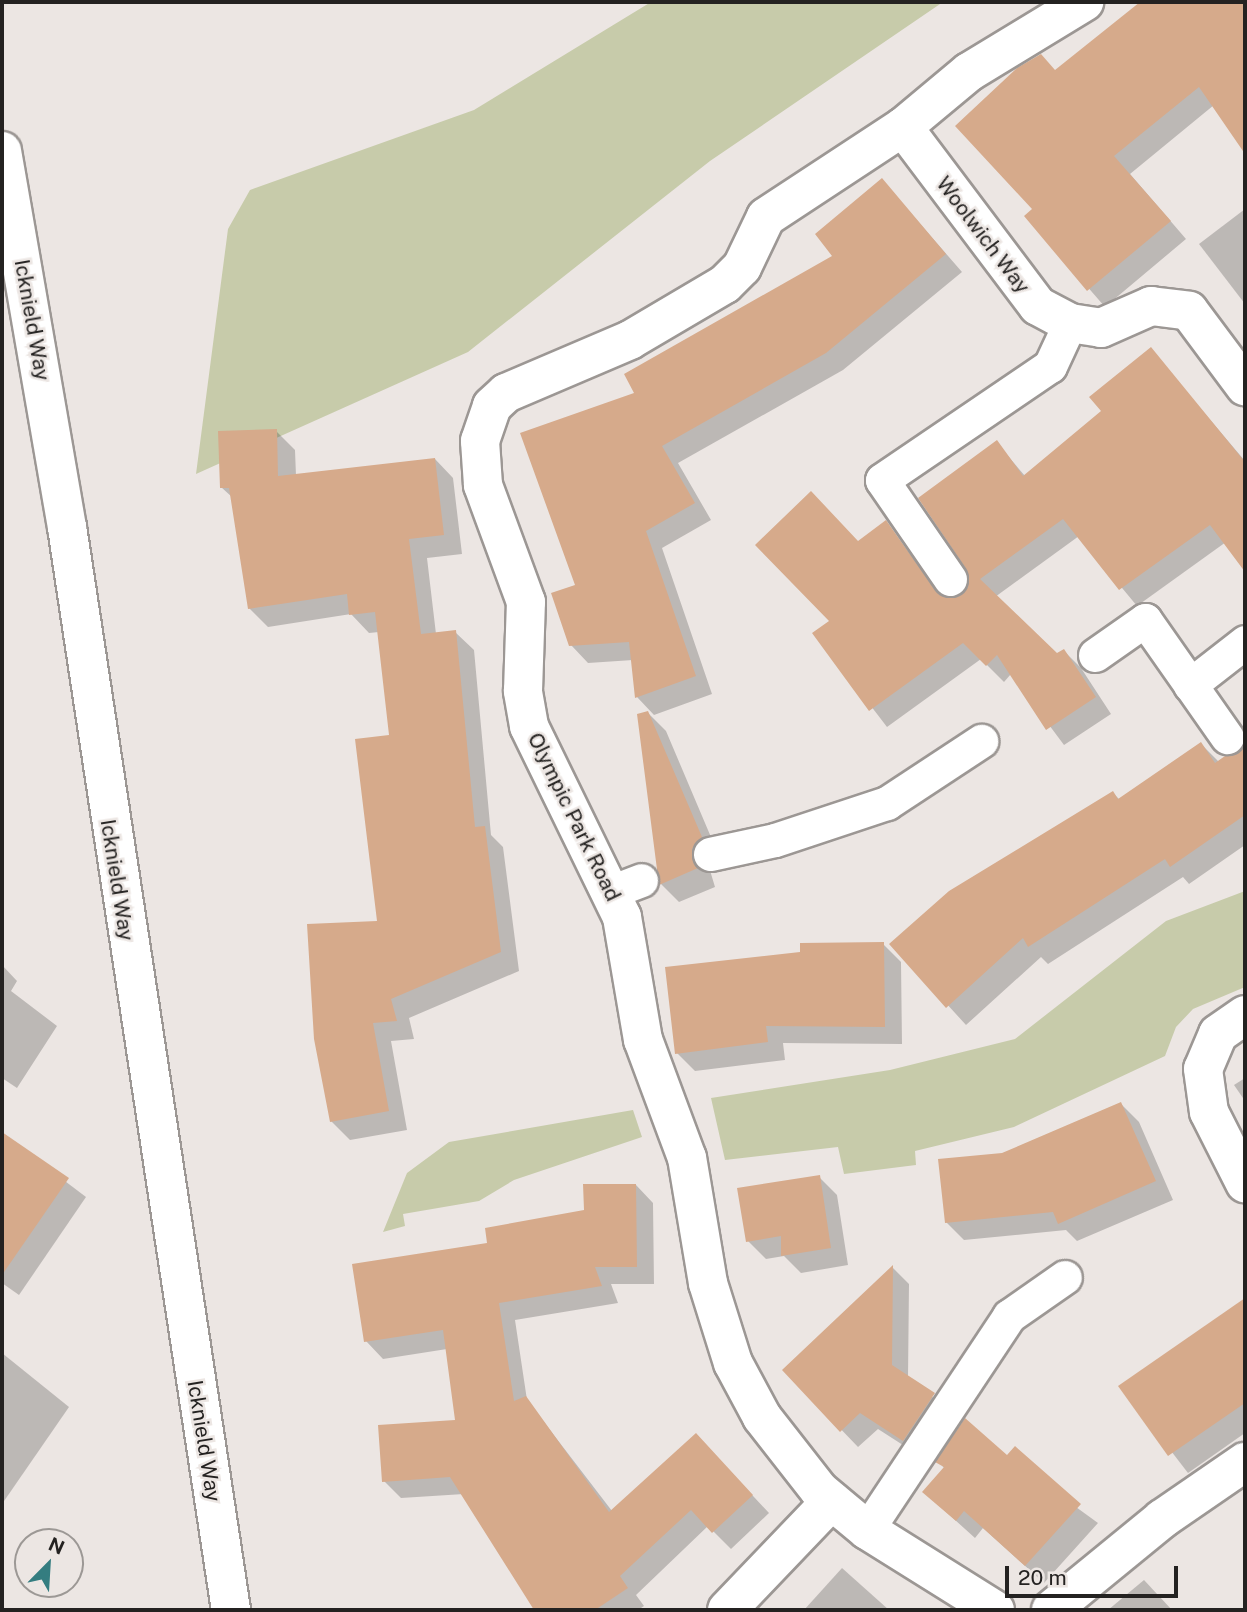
<!DOCTYPE html>
<style>
body{margin:0}
#map{position:relative;width:1247px;height:1612px;overflow:hidden;background:#ece6e3;font-family:"Public Sans",sans-serif}
div>[style]{position:absolute}
.green>*{inset:0;background:#c7cbaa}
.shadow>*{inset:0;background:#0003}
.building>*{inset:0;background:#d6aa8b}
.roads{filter:drop-shadow(2px 0 #9c9794) drop-shadow(-2px 0 #9c9794) drop-shadow(0 2px #9c9794) drop-shadow(0 -2px #9c9794)}
.service>*{height:33px;margin:-16.5px;padding:0 16.5px;transform-origin:16.5px;border-radius:16.5px;background:#fff}
.pedestrian>*{height:38px;margin:-19px;padding:0 19px;transform-origin:19px;border-radius:19px;background:#fff}
.minor>*{height:38px;margin:-19px;padding:0 19px;transform-origin:19px;border-radius:19px;background:#fff}
span{translate:-50% -50%;white-space:nowrap;text-align:center;line-height:1.15;-webkit-text-stroke:5px #ece6e3;paint-order:stroke}
.street-label{font-size:21px;color:#242221}
.frame{position:absolute;inset:0;border:4px solid #242221;pointer-events:none}
.north{position:absolute;left:14px;top:1528px;width:70px;height:70px;box-sizing:border-box;background:#ece6e3;border:2px solid #9c9895;border-radius:50%;rotate:24deg;font-size:19px;font-weight:700;line-height:28px;text-align:center;color:#242221}
.north::after{content:'';display:block;margin:auto;width:24px;height:32px;background:#347d80;clip-path:polygon(50% 0,100% 100%,50% 72%,0 100%)}
.scale{position:absolute;left:1005px;top:1566px;width:173px;height:32px;box-sizing:border-box;border:4px solid #242221;border-top:0;padding-left:9px;font-size:21px;line-height:24px;white-space:nowrap;color:#242221;-webkit-text-stroke:5px #ece6e3;paint-order:stroke}
</style>
<div id="map">
<div class="green">
<div style="clip-path:polygon(651px 2px,943px 2px,710px 161px,468px 352px,196px 474px,228px 229px,250px 190px,474px 110px)"></div>
<div style="clip-path:polygon(1245px 891px,1245px 987px,1193px 1009px,1176px 1027px,1165px 1056px,1014px 1127px,915px 1151px,916px 1165px,844px 1174px,838px 1147px,725px 1160px,711px 1098px,890px 1070px,1015px 1039px,1166px 921px)"></div>
<div style="clip-path:polygon(633px 1110px,642px 1137px,514px 1180px,479px 1201px,403px 1214px,405px 1226px,383px 1232px,407px 1173px,449px 1142px)"></div>
</div>
<div class="shadow">
<div style="clip-path:polygon(1142px 2px,1245px 2px,1245px 151px,1214px 105px,1130px 174px,1186px 239px,1105px 307px,1026px 216px,1034px 209px,1056px 72px)"></div>
<div style="clip-path:polygon(882px 180px,962px 272px,843px 370px,678px 463px,711px 520px,662px 548px,712px 694px,654px 715px,637px 697px,633px 660px,588px 663px,571px 645px,577px 587px,637px 394px,835px 256px)"></div>
<div style="clip-path:polygon(1245px 209px,1245px 304px,1199px 244px)"></div>
<div style="clip-path:polygon(1151px 350px,1245px 461px,1245px 566px,1226px 542px,1137px 606px,1079px 536px,995px 597px,1057px 656px,1064px 651px,1081px 668px,1111px 714px,1064px 745px,1011px 674px,1004px 682px,981px 659px,887px 727px,815px 633px,831px 621px,858px 542px,886px 523px,940px 593px,961px 597px,969px 587px,997px 443px,1025px 476px,1103px 411px)"></div>
<div style="clip-path:polygon(276px 431px,295px 450px,296px 476px,435px 459px,453px 478px,462px 554px,427px 558px,436px 634px,455px 632px,474px 650px,491px 835px,503px 847px,519px 971px,409px 1018px,414px 1039px,391px 1041px,407px 1130px,350px 1140px,331px 1121px,379px 923px,391px 737px,379px 632px,369px 633px,351px 614px,268px 627px,249px 608px,233px 498px,221px 487px)"></div>
<div style="clip-path:polygon(648px 713px,666px 731px,719px 856px,709px 867px,715px 887px,679px 902px,661px 884px)"></div>
<div style="clip-path:polygon(1201px 744px,1219px 762px,1245px 744px,1245px 845px,1189px 884px,1183px 877px,1048px 964px,1041px 957px,966px 1025px,892px 944px,1113px 793px,1120px 800px)"></div>
<div style="clip-path:polygon(883px 944px,901px 962px,902px 1044px,783px 1043px,785px 1060px,695px 1071px,677px 1053px)"></div>
<div style="clip-path:polygon(2px 965px,17px 981px,11px 991px,57px 1026px,17px 1088px,2px 1078px)"></div>
<div style="clip-path:polygon(1245px 1078px,1245px 1101px,1234px 1085px)"></div>
<div style="clip-path:polygon(1121px 1104px,1139px 1122px,1173px 1200px,1077px 1241px,1066px 1230px,964px 1240px,946px 1222px,1003px 1154px)"></div>
<div style="clip-path:polygon(12px 1141px,86px 1197px,19px 1295px,2px 1283px,2px 1155px)"></div>
<div style="clip-path:polygon(819px 1177px,837px 1195px,848px 1265px,801px 1273px,784px 1256px,766px 1259px,748px 1241px)"></div>
<div style="clip-path:polygon(636px 1185px,653px 1203px,654px 1284px,611px 1284px,618px 1303px,515px 1320px,527px 1400px,612px 1511px,713px 1453px,769px 1513px,731px 1549px,708px 1526px,636px 1595px,644px 1606px,638px 1610px,536px 1610px,464px 1494px,401px 1498px,384px 1481px,457px 1421px,447px 1349px,383px 1359px,366px 1341px,490px 1244px,585px 1212px)"></div>
<div style="clip-path:polygon(893px 1268px,909px 1284px,908px 1378px,950px 1411px,920px 1456px,878px 1429px,858px 1447px,784px 1370px)"></div>
<div style="clip-path:polygon(1231px 1310px,1245px 1324px,1245px 1433px,1188px 1473px,1121px 1386px)"></div>
<div style="clip-path:polygon(2px 1353px,69px 1407px,2px 1504px)"></div>
<div style="clip-path:polygon(1007px 1457px,1098px 1523px,1044px 1583px,983px 1528px,975px 1538px,924px 1492px,945px 1469px,938px 1461px)"></div>
<div style="clip-path:polygon(842px 1568px,889px 1610px,804px 1610px)"></div>
<div style="clip-path:polygon(1144px 1580px,1172px 1610px,1108px 1610px)"></div>
</div>
<div class="building">
<div style="clip-path:polygon(1140px 2px,1245px 2px,1245px 154px,1199px 87px,1114px 156px,1171px 221px,1087px 291px,1024px 216px,1032px 209px,955px 126px,1017px 68px,1041px 54px,1055px 70px)"></div>
<div style="clip-path:polygon(882px 178px,946px 254px,826px 353px,662px 446px,695px 503px,646px 531px,696px 676px,635px 698px,629px 642px,569px 646px,551px 593px,575px 585px,520px 433px,634px 393px,624px 374px,832px 256px,815px 234px)"></div>
<div style="clip-path:polygon(1151px 347px,1245px 462px,1245px 572px,1210px 525px,1119px 590px,1063px 519px,980px 579px,1057px 653px,1064px 649px,1096px 697px,1046px 730px,997px 655px,986px 666px,963px 643px,869px 711px,812px 633px,829px 621px,755px 545px,811px 491px,858px 541px,886px 520px,935px 590px,960px 595px,968px 587px,966px 569px,918px 498px,997px 440px,1023px 476px,1101px 411px,1089px 397px)"></div>
<div style="clip-path:polygon(277px 429px,278px 476px,435px 458px,444px 535px,409px 539px,421px 634px,456px 630px,475px 827px,485px 826px,501px 952px,391px 999px,397px 1021px,373px 1023px,389px 1111px,330px 1122px,314px 1039px,307px 924px,377px 921px,355px 739px,389px 735px,375px 612px,349px 615px,347px 594px,248px 609px,229px 488px,220px 488px,218px 431px)"></div>
<div style="clip-path:polygon(648px 711px,702px 837px,692px 849px,698px 868px,659px 885px,637px 714px)"></div>
<div style="clip-path:polygon(1201px 742px,1215px 763px,1245px 742px,1245px 815px,1170px 867px,1165px 859px,1028px 947px,1023px 938px,946px 1008px,889px 944px,949px 891px,1113px 791px,1118px 799px)"></div>
<div style="clip-path:polygon(884px 942px,885px 1027px,766px 1026px,768px 1042px,675px 1054px,665px 967px,800px 952px,800px 943px)"></div>
<div style="clip-path:polygon(1121px 1102px,1156px 1181px,1058px 1224px,1053px 1212px,945px 1223px,938px 1159px,1002px 1153px)"></div>
<div style="clip-path:polygon(2px 1132px,69px 1178px,2px 1275px)"></div>
<div style="clip-path:polygon(820px 1175px,831px 1248px,781px 1256px,781px 1236px,746px 1242px,737px 1188px)"></div>
<div style="clip-path:polygon(583px 1184px,636px 1184px,637px 1267px,595px 1267px,602px 1286px,499px 1303px,514px 1401px,526px 1396px,609px 1512px,696px 1433px,753px 1495px,712px 1533px,691px 1510px,620px 1576px,628px 1588px,595px 1610px,534px 1610px,450px 1477px,382px 1482px,378px 1425px,455px 1420px,443px 1330px,364px 1342px,352px 1264px,487px 1243px,485px 1228px,584px 1210px)"></div>
<div style="clip-path:polygon(893px 1265px,892px 1365px,935px 1393px,903px 1441px,860px 1413px,840px 1432px,782px 1370px)"></div>
<div style="clip-path:polygon(1245px 1298px,1245px 1403px,1168px 1456px,1118px 1386px)"></div>
<div style="clip-path:polygon(965px 1418px,1007px 1455px,1015px 1446px,1081px 1504px,1025px 1566px,964px 1511px,956px 1521px,922px 1492px,944px 1467px,935px 1462px)"></div>
</div>
<div class="roads">
<div class="service">
<div style="left:950px;top:579px;width:120px;rotate:-124.5deg"></div>
<div style="left:882px;top:480px;width:203px;rotate:-34.2deg"></div>
<div style="left:1050px;top:366px;width:47px;rotate:-65.1deg"></div>
<div style="left:1095px;top:655px;width:61px;rotate:-35deg"></div>
<div style="left:1145px;top:620px;width:143px;rotate:55deg"></div>
<div style="left:1190px;top:685px;width:70px;rotate:-38deg"></div>
<div style="left:710px;top:854px;width:66px;rotate:-12.2deg"></div>
<div style="left:775px;top:840px;width:118px;rotate:-18.3deg"></div>
<div style="left:887px;top:803px;width:113px;rotate:-33.4deg"></div>
<div style="left:613px;top:891px;width:30px;rotate:-21deg"></div>
<div style="left:867px;top:1530px;width:257px;rotate:-56.4deg"></div>
<div style="left:1009px;top:1316px;width:68px;rotate:-34.9deg"></div>
</div>
<div class="pedestrian">
<div style="left:2px;top:151px;width:382px;rotate:80.2deg"></div>
<div style="left:67px;top:527px;width:1095px;rotate:81.39deg"></div>
</div>
<div class="minor">
<div style="left:903px;top:127px;width:224px;rotate:53deg"></div>
<div style="left:1038px;top:306px;width:36px;rotate:28deg"></div>
<div style="left:1070px;top:323px;width:31px;rotate:9deg"></div>
<div style="left:1101px;top:328px;width:55px;rotate:-23.7deg"></div>
<div style="left:1151px;top:306px;width:38px;rotate:7deg"></div>
<div style="left:1189px;top:311px;width:94px;rotate:53.3deg"></div>
<div style="left:1245px;top:1015px;width:33px;rotate:145deg"></div>
<div style="left:1218px;top:1034px;width:38px;rotate:113deg"></div>
<div style="left:1203px;top:1069px;width:43px;rotate:82.1deg"></div>
<div style="left:1209px;top:1112px;width:80px;rotate:63.1deg"></div>
<div style="left:727px;top:1610px;width:151px;rotate:-46.3deg"></div>
<div style="left:995px;top:1610px;width:151px;rotate:-148deg"></div>
<div style="left:867px;top:1530px;width:62px;rotate:-140.2deg"></div>
<div style="left:819px;top:1490px;width:93px;rotate:-128deg"></div>
<div style="left:762px;top:1417px;width:61px;rotate:-118.2deg"></div>
<div style="left:733px;top:1363px;width:84px;rotate:-107.4deg"></div>
<div style="left:708px;top:1283px;width:127px;rotate:-99.5deg"></div>
<div style="left:687px;top:1158px;width:126px;rotate:-110.4deg"></div>
<div style="left:643px;top:1040px;width:125px;rotate:-99.7deg"></div>
<div style="left:622px;top:917px;width:212px;rotate:-116deg"></div>
<div style="left:529px;top:726px;width:36px;rotate:-100deg"></div>
<div style="left:523px;top:691px;width:89px;rotate:-88.1deg"></div>
<div style="left:526px;top:602px;width:125px;rotate:-110.2deg"></div>
<div style="left:483px;top:485px;width:44px;rotate:-93.9deg"></div>
<div style="left:480px;top:441px;width:37px;rotate:-71deg"></div>
<div style="left:492px;top:406px;width:19px;rotate:-43deg"></div>
<div style="left:506px;top:393px;width:135px;rotate:-23.1deg"></div>
<div style="left:630px;top:340px;width:110px;rotate:-30.5deg"></div>
<div style="left:725px;top:284px;width:24px;rotate:-45deg"></div>
<div style="left:742px;top:267px;width:55px;rotate:-64.4deg"></div>
<div style="left:766px;top:217px;width:164px;rotate:-33.3deg"></div>
<div style="left:903px;top:127px;width:86px;rotate:-39.8deg"></div>
<div style="left:969px;top:72px;width:135px;rotate:-31.3deg"></div>
<div style="left:1051px;top:1610px;width:144px;rotate:-39.3deg"></div>
<div style="left:1162px;top:1519px;width:101px;rotate:-34.5deg"></div>
</div>
</div>
<div class="street-label">
<span style="left:983px;top:235px;rotate:53deg">Woolwich Way</span>
<span style="left:32px;top:320px;rotate:80deg">Icknield Way</span>
<span style="left:574px;top:817px;rotate:64deg">Olympic Park Road</span>
<span style="left:117px;top:880px;rotate:81deg">Icknield Way</span>
<span style="left:204px;top:1441px;rotate:81deg">Icknield Way</span>
</div>
<div class="frame"></div>
<div class="north">N</div>
<div class="scale">20 m</div>
</div>
